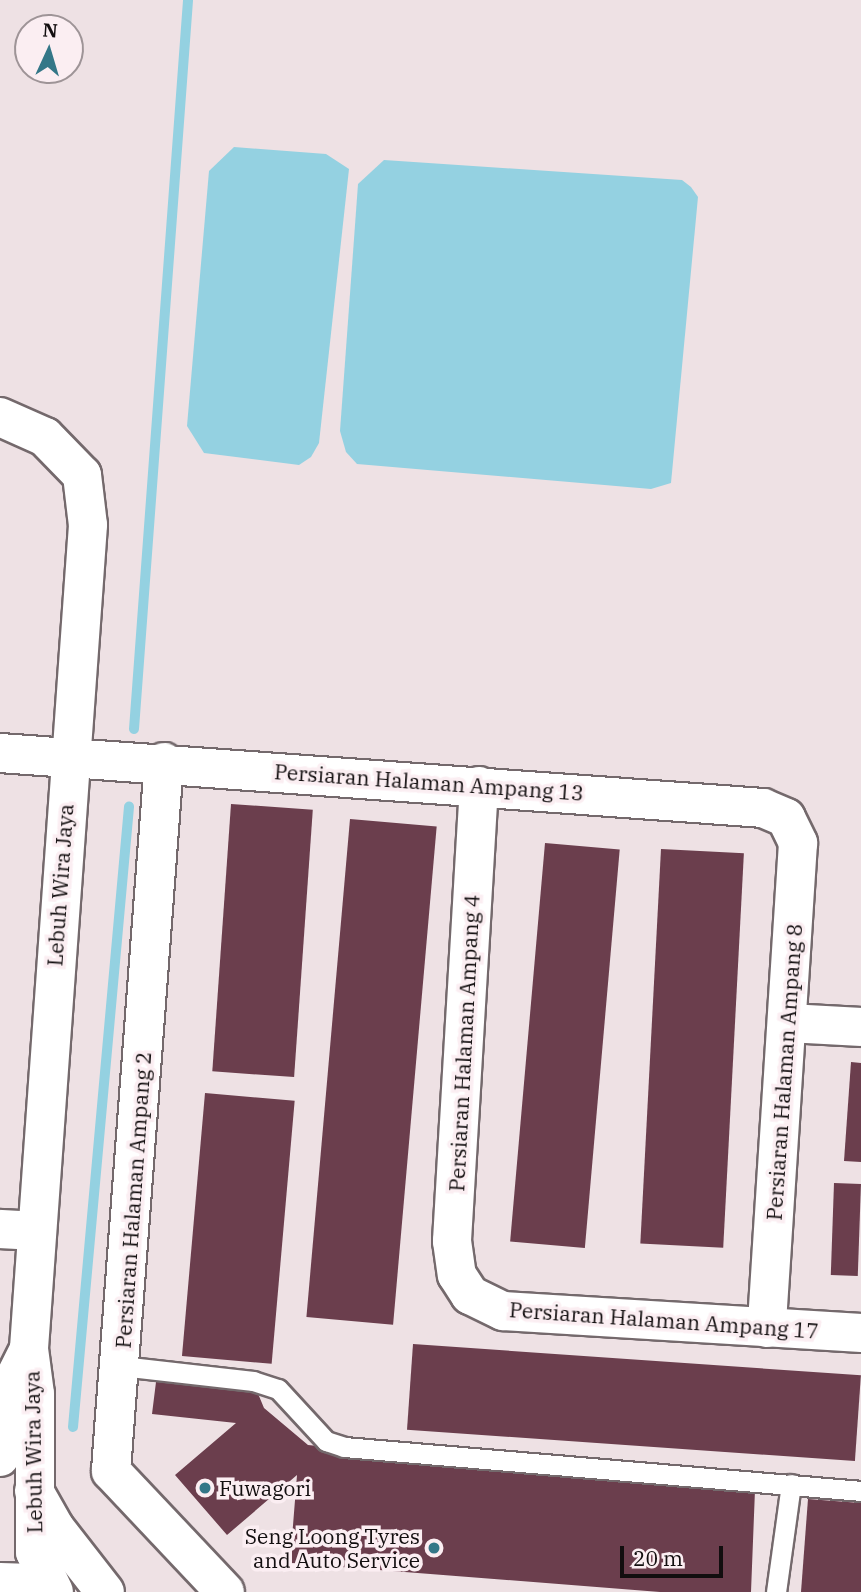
<!DOCTYPE html>
<style>
body{margin:0}
#map{position:relative;width:861px;height:1592px;overflow:hidden;background:#eee1e4;font-family:"IBM Plex Serif",serif}
div>[style]{position:absolute}
.water>*{inset:0;background:#94d1e1}
.stream>*{height:10px;margin:-5px;padding:0 5px;transform-origin:5px;border-radius:5px;background:#94d1e1}
.building>*{inset:0;background:#6b3e4d;transform-origin:0 0}
.roads{filter:drop-shadow(2px 0 #74696c) drop-shadow(-2px 0 #74696c) drop-shadow(0 2px #74696c) drop-shadow(0 -2px #74696c)}
.lane>*{height:19px;margin:-9.5px;padding:0 9.5px;transform-origin:9.5px;border-radius:9.5px;background:#fff}
.street>*{height:38px;margin:-19px;padding:0 19px;transform-origin:19px;border-radius:19px;background:#fff}
.secondary>*{height:38px;margin:-19px;padding:0 19px;transform-origin:19px;border-radius:19px;background:#fff}
.dots>*{width:19px;height:19px;translate:-50% -50%;box-sizing:border-box;border:4px solid #fbeef2;border-radius:50%}
span{translate:-50% -50%;white-space:nowrap;text-align:center;line-height:1.15;-webkit-text-stroke:7px #fbeef2;paint-order:stroke}
.street-label{font-size:21px;color:#120e0f}
.poi-label{font-size:21px;color:#120e0f}
.left{translate:0 -50%;text-align:left}
.right{translate:-100% -50%;text-align:right}
.north{position:absolute;left:14px;top:14px;width:70px;height:70px;box-sizing:border-box;background:#fbeef2;border:2px solid #9e9497;border-radius:50%;rotate:4deg;font-size:19px;font-weight:700;line-height:28px;text-align:center;color:#120e0f}
.north::after{content:'';display:block;margin:auto;width:24px;height:32px;background:#347788;clip-path:polygon(50% 0,100% 100%,50% 72%,0 100%)}
.scale{position:absolute;left:620px;top:1546px;width:103px;height:32px;box-sizing:border-box;border:4px solid #120e0f;border-top:0;padding-left:9px;font-size:21px;line-height:24px;white-space:nowrap;color:#120e0f;-webkit-text-stroke:5px #fbeef2;paint-order:stroke}
</style>
<div id="map">
<div class="water">
<div style="clip-path:polygon(234px 147px,326px 154px,349px 169px,319px 443px,311px 457px,299px 465px,204px 453px,187px 426px,209px 171px)"></div>
<div style="clip-path:polygon(384px 160px,682px 180px,691px 187px,698px 197px,671px 483px,651px 489px,357px 464px,346px 452px,340px 431px,358px 184px)"></div>
</div>
<div class="stream">
<div style="left:134px;top:729px;width:731px;rotate:-85.76deg"></div>
<div style="left:73px;top:1427px;width:623px;rotate:-84.84deg"></div>
</div>
<div class="building">
<div style="left:231px;top:804px;width:82px;height:268px;rotate:4deg"></div>
<div style="left:350px;top:819px;width:87px;height:500px;rotate:5deg"></div>
<div style="left:545px;top:843px;width:75px;height:400px;rotate:5deg"></div>
<div style="left:661px;top:849px;width:83px;height:395px;rotate:3deg"></div>
<div style="clip-path:polygon(851px 1062px,861px 1063px,861px 1162px,844px 1161px)"></div>
<div style="left:205px;top:1093px;width:90px;height:264px;rotate:5deg"></div>
<div style="left:834px;top:1183px;width:27px;height:92px;rotate:2deg"></div>
<div style="left:413px;top:1344px;width:449px;height:86px;rotate:4deg"></div>
<div style="clip-path:polygon(157px 1374px,254px 1384px,264px 1408px,308px 1445px,755px 1490px,751px 1592px,660px 1592px,290px 1563px,297px 1475px,227px 1535px,175px 1475px,236px 1423px,152px 1414px)"></div>
<div style="clip-path:polygon(808px 1499px,861px 1503px,861px 1592px,801px 1592px)"></div>
</div>
<div class="roads">
<div class="lane">
<div style="left:121px;top:1366px;width:133px;rotate:6.5deg"></div>
<div style="left:253px;top:1381px;width:26px;rotate:18deg"></div>
<div style="left:278px;top:1389px;width:71px;rotate:47.3deg"></div>
<div style="left:326px;top:1441px;width:19px;rotate:18deg"></div>
<div style="left:344px;top:1447px;width:519px;rotate:4.86deg"></div>
<div style="left:776px;top:1592px;width:109px;rotate:-82.1deg"></div>
</div>
<div class="street">
<div style="left:0;top:417px;width:49px;rotate:24deg"></div>
<div style="left:45px;top:437px;width:53px;rotate:45.8deg"></div>
<div style="left:82px;top:475px;width:50px;rotate:83.2deg"></div>
<div style="left:88px;top:525px;width:826px;rotate:94.1deg"></div>
<div style="left:29px;top:1349px;width:45px;rotate:82.4deg"></div>
<div style="left:35px;top:1394px;width:158px;rotate:90deg"></div>
<div style="left:35px;top:1552px;width:44px;rotate:64.6deg"></div>
<div style="left:0;top:753px;width:765px;rotate:4.12deg"></div>
<div style="left:763px;top:808px;width:25px;rotate:23deg"></div>
<div style="left:786px;top:818px;width:28px;rotate:64deg"></div>
<div style="left:798px;top:843px;width:486px;rotate:93.7deg"></div>
<div style="left:164px;top:762px;width:711px;rotate:94.28deg"></div>
<div style="left:111px;top:1471px;width:166px;rotate:46.7deg"></div>
<div style="left:479px;top:786px;width:456px;rotate:93.4deg"></div>
<div style="left:452px;top:1241px;width:34px;rotate:82deg"></div>
<div style="left:457px;top:1275px;width:24px;rotate:57deg"></div>
<div style="left:470px;top:1295px;width:37px;rotate:26deg"></div>
<div style="left:503px;top:1311px;width:359px;rotate:3.5deg"></div>
<div style="left:789px;top:1023px;width:72px;rotate:3.2deg"></div>
<div style="left:0;top:1229px;width:37px;rotate:3deg"></div>
<div style="left:0;top:1457px;width:66px;rotate:-83.1deg"></div>
<div style="left:8px;top:1391px;width:47px;rotate:-63.4deg"></div>
</div>
<div class="secondary">
<div style="left:34px;top:1491px;width:43px;rotate:60.4deg"></div>
<div style="left:55px;top:1528px;width:81px;rotate:52deg"></div>
<div style="left:0;top:1582px;width:24px;rotate:2deg"></div>
<div style="left:24px;top:1583px;width:28px;rotate:18deg"></div>
</div>
</div>
<div class="dots">
<div style="left:205px;top:1488px;background:#347788"></div>
<div style="left:434px;top:1548px;background:#347788"></div>
</div>
<div class="street-label">
<span style="left:429px;top:782px;rotate:4deg">Persiaran Halaman Ampang 13</span>
<span style="left:60px;top:885px;rotate:-86deg">Lebuh Wira Jaya</span>
<span style="left:464px;top:1043px;rotate:-87deg">Persiaran Halaman Ampang 4</span>
<span style="left:784px;top:1072px;rotate:-86deg">Persiaran Halaman Ampang 8</span>
<span style="left:133px;top:1200px;rotate:-86deg">Persiaran Halaman Ampang 2</span>
<span style="left:664px;top:1320px;rotate:4deg">Persiaran Halaman Ampang 17</span>
<span style="left:33px;top:1452px;rotate:-91deg">Lebuh Wira Jaya</span>
</div>
<div class="poi-label">
<span class="left" style="left:219px;top:1488px">Fuwagori</span>
<span class="right" style="left:420px;top:1548px">Seng Loong Tyres<br>and Auto Service</span>
</div>
<div class="north">N</div>
<div class="scale">20 m</div>
</div>
